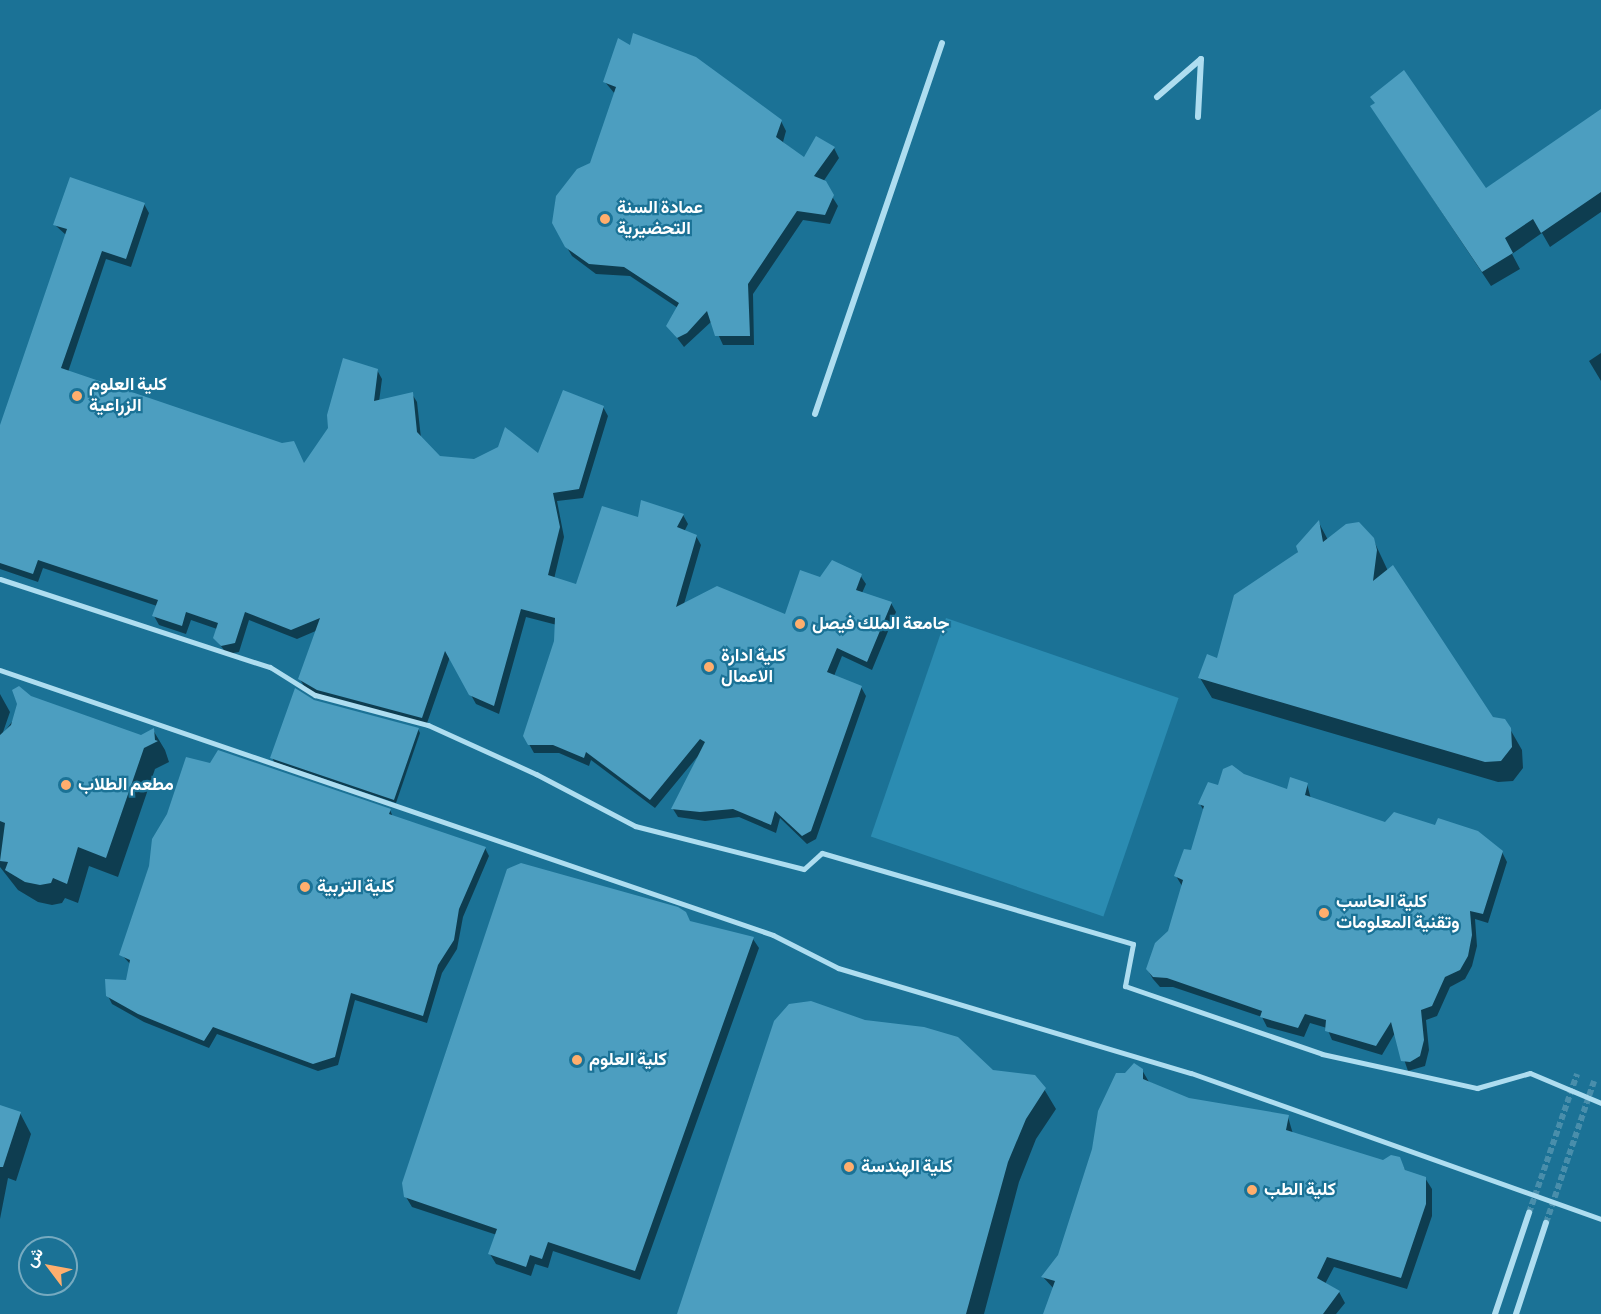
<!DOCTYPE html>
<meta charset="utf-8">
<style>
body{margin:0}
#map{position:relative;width:1601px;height:1314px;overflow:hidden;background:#1b7296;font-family:"Alegreya Sans",Vazirmatn,sans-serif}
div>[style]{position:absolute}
.green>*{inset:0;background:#2b8cb2;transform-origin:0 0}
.shadow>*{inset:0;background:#0007}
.building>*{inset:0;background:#4c9ec0}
.minor-tunnel>*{height:6px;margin-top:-3px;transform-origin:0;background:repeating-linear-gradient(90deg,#498eab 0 6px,transparent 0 9px)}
.pedestrian>*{height:5px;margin:-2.5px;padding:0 2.5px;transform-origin:2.5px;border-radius:2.5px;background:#aeddf0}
.minor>*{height:6px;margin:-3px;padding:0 3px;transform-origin:3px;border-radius:3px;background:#aeddf0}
.dots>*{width:16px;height:16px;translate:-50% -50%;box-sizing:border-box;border:3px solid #1b7296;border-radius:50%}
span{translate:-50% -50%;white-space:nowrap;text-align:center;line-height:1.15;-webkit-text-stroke:4.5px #1b7296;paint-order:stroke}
.poi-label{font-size:18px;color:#fff;font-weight:700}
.left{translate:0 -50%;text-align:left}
.north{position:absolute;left:18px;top:1236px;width:60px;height:60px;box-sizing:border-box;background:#1b7296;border:2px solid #76aac0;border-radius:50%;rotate:302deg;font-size:16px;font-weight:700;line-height:24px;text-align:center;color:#fff}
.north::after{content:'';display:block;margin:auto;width:21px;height:27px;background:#ffae6d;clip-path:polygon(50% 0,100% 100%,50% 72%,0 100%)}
</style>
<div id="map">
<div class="green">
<div style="left:946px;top:618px;width:246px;height:231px;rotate:19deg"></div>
</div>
<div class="shadow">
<div style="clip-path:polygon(605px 82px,781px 121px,786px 131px,783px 142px,804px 159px,834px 148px,839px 158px,823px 182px,838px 206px,830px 224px,803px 220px,753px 294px,754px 345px,723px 345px,712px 321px,684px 347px,668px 326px,678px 308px,630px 276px,596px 274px,572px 256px,566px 246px,615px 94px)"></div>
<div style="clip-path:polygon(1601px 115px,1601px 212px,1550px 247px,1542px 233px,1512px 254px,1520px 269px,1491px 286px,1381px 121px,1486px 190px)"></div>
<div style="clip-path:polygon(144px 204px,149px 213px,131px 267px,106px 259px,68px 372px,304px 465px,377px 370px,382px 379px,379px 402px,412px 394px,417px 402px,421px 438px,440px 457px,474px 460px,539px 455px,603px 407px,608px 416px,583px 498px,557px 501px,564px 537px,554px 579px,577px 586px,639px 519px,683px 515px,688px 524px,684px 532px,696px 536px,701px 545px,684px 604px,786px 616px,820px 578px,860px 575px,866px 584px,862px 593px,891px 603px,896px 612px,872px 670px,842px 656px,834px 676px,861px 687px,866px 696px,816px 839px,807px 844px,780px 818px,776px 833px,739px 817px,705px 821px,678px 817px,673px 809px,698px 756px,655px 808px,591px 760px,589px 766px,559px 753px,534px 753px,524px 735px,556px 641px,557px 625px,526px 617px,499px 714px,476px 704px,450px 657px,426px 726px,323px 699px,305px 688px,300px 679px,318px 630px,297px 639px,249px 620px,239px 652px,227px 654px,214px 637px,217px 629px,191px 620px,186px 634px,159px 625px,154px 616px,157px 606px,43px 568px,38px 582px,0 569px,0 430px,66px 235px,55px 225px)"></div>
<div style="clip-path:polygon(1601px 353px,1601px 381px,1589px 361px)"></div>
<div style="clip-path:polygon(1319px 523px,1328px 540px,1373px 539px,1388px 571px,1492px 718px,1510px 729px,1522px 750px,1523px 768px,1513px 781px,1498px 782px,1212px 698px,1200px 678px,1218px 661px)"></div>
<div style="clip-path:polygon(0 694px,10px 712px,2px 735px,30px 698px,141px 737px,153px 730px,165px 750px,169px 762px,155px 769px,118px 877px,89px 866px,78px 903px,65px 898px,62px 903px,52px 905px,38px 902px,18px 890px,0 867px)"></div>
<div style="clip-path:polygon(313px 701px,418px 729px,420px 733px,396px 803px,274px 762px,272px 757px)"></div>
<div style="clip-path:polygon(1243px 776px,1288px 791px,1307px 784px,1311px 799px,1386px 824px,1502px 852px,1507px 862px,1488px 923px,1475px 919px,1477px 946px,1472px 966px,1465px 979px,1450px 987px,1437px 1016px,1426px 1020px,1429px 1050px,1425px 1066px,1408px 1071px,1395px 1033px,1382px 1055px,1332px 1040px,1327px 1028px,1310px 1023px,1304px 1037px,1267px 1027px,1262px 1017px,1173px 987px,1160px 987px,1153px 979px,1147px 969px,1169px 931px,1182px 886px,1176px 876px,1192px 851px,1204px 811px,1200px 804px,1219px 787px)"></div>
<div style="clip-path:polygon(390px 810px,393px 817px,485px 848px,489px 856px,463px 917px,457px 949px,442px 973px,427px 1023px,355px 1000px,338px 1065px,318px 1071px,217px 1034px,209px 1048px,144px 1022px,112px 1004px,108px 996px,127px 981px,131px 965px,121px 954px)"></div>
<div style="clip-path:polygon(521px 864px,677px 909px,691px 923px,753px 939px,759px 948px,640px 1280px,553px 1251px,548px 1268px,535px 1264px,531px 1276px,496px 1264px,490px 1254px,497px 1235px,412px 1207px,406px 1197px)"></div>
<div style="clip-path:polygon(1142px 1070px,1149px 1082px,1189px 1100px,1288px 1117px,1293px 1134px,1384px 1162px,1399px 1158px,1406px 1172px,1425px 1178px,1432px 1189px,1432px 1216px,1407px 1289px,1334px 1267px,1325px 1284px,1339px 1292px,1345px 1303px,1336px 1314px,1044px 1314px,1054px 1289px,1043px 1277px,1059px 1256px)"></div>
<div style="clip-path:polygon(992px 1071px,1044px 1089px,1056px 1109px,1036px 1139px,1019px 1182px,984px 1314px,679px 1314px)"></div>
<div style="clip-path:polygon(0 1106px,20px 1113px,31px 1134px,16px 1181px,8px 1178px,0 1219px)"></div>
</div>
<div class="building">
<div style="clip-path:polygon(633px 33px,696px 57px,782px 120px,776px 137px,804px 157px,816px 136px,835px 147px,814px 176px,826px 181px,834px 195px,825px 215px,797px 211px,748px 284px,750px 336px,715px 336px,707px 311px,687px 333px,677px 338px,666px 326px,679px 303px,624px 267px,589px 264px,565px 247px,552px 223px,556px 196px,577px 169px,590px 163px,616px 87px,603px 82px,618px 38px,630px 45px)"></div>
<div style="clip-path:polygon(1404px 70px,1486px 188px,1601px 109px,1601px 192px,1541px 233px,1533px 219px,1505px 238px,1513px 253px,1482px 272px,1370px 106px,1375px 103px,1370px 97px)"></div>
<div style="clip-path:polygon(70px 177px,145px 203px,126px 259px,102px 251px,61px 368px,282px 443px,294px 441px,304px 463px,328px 428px,327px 415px,343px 358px,378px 369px,374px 401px,413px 392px,417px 432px,440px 456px,474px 459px,498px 447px,505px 427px,538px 453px,563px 390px,604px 406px,579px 489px,553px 493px,560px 527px,548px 575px,576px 584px,602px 506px,638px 517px,641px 500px,684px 514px,677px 527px,697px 535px,676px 607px,717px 586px,785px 614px,800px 570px,820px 577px,832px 560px,862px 574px,856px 590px,892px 602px,867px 662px,837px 648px,827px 672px,862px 686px,811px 831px,802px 836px,775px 811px,771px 825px,733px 809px,700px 812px,671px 809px,705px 742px,700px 739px,650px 800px,586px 752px,584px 758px,553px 745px,528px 745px,523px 736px,554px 641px,555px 618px,521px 609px,494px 706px,469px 695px,445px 651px,422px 718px,317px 690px,298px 679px,320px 618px,291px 630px,245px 612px,235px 643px,221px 646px,213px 638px,218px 623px,186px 612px,182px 626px,152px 616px,158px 600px,38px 560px,33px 574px,0 563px,0 425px,67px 229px,53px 225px)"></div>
<div style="clip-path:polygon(1319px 520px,1323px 542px,1346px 524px,1359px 522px,1374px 538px,1377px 550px,1373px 581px,1393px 565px,1493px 717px,1505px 719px,1511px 728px,1512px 747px,1501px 761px,1485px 762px,1198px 678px,1207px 654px,1217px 658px,1234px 595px,1298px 552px,1296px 546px)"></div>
<div style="clip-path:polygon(19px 686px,31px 696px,141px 735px,154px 728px,155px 740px,158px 741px,144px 748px,106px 858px,78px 847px,67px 884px,53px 878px,51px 883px,40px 885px,25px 882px,5px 870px,8px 862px,0 861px,5px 823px,0 821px,0 735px,11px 725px,17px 704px,12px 690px)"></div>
<div style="clip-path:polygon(295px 688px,314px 700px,419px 728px,394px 800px,270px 758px)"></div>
<div style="clip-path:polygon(218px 750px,391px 809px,389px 814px,486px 847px,459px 909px,454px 940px,438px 965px,423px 1016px,351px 993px,335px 1057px,313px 1064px,213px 1027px,204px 1041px,138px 1014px,106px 996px,105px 979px,126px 980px,130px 960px,119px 955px,149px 866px,152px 839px,167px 814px,186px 757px,210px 763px)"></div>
<div style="clip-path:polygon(1232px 765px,1244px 774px,1287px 789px,1290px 777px,1308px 783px,1305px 795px,1385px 822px,1394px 812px,1435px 825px,1438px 818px,1478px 831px,1503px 851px,1483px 914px,1470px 911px,1472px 935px,1468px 956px,1460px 970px,1445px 977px,1432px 1006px,1421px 1010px,1424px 1040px,1420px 1056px,1410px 1062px,1401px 1061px,1391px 1022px,1376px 1046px,1325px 1031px,1326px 1020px,1305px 1014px,1298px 1028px,1260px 1017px,1262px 1011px,1167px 978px,1153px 977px,1146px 969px,1155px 943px,1168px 931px,1183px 880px,1174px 876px,1184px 849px,1191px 850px,1204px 806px,1198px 804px,1208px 782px,1218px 785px,1223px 769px)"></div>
<div style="clip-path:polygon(521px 863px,678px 907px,686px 912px,690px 921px,754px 937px,635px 1271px,548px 1242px,542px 1259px,530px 1255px,526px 1267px,488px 1254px,497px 1229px,404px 1197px,402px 1183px,507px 869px)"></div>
<div style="clip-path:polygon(811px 1001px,865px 1020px,924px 1027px,958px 1037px,993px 1070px,1035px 1075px,1046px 1088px,1026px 1119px,1008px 1162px,966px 1314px,677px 1314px,774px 1021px,789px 1004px)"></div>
<div style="clip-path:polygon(1134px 1063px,1143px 1069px,1143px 1079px,1189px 1098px,1289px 1115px,1286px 1130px,1383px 1160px,1391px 1155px,1400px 1157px,1405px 1170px,1426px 1177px,1426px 1204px,1401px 1278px,1327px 1257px,1317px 1278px,1340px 1291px,1323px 1314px,1043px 1314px,1055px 1281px,1041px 1277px,1058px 1255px,1092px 1149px,1098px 1111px,1116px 1073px,1125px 1073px)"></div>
<div style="clip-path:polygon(0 1105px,21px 1112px,3px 1167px,0 1167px)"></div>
</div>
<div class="minor-tunnel">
<div style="left:1529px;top:1213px;width:147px;rotate:-70.9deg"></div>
<div style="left:1546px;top:1223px;width:150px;rotate:-71.3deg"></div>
</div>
<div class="pedestrian">
<div style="left:0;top:579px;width:284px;rotate:18.1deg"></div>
<div style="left:270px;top:667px;width:53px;rotate:31.9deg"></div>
<div style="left:315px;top:695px;width:117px;rotate:14.9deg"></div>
<div style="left:428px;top:725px;width:119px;rotate:24.4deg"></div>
<div style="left:536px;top:774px;width:112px;rotate:27.7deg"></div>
<div style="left:635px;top:826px;width:174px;rotate:14.3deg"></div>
<div style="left:804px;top:869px;width:24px;rotate:-42deg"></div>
<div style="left:822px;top:853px;width:324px;rotate:16.3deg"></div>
<div style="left:1133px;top:944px;width:43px;rotate:100.8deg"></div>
<div style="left:1125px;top:986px;width:208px;rotate:19deg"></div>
<div style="left:1322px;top:1054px;width:159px;rotate:12.4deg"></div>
<div style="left:1477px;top:1088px;width:55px;rotate:-15.8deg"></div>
<div style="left:1530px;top:1073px;width:77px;rotate:22.9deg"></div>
<div style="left:0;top:670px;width:817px;rotate:18.92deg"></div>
<div style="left:773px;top:935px;width:73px;rotate:26.9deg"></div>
<div style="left:838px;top:968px;width:368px;rotate:16.6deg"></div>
<div style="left:1191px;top:1073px;width:435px;rotate:19.6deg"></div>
</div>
<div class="minor">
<div style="left:1157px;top:97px;width:58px;rotate:-40.8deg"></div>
<div style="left:1201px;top:59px;width:58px;rotate:93deg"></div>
<div style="left:815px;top:414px;width:392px;rotate:-71.1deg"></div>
<div style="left:1495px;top:1314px;width:107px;rotate:-71.4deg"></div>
<div style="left:1516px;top:1314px;width:96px;rotate:-71.8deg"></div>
</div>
<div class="dots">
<div style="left:605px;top:219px;background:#ffae6d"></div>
<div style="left:77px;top:396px;background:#ffae6d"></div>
<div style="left:800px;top:624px;background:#ffae6d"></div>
<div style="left:709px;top:667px;background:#ffae6d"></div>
<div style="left:66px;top:785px;background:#ffae6d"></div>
<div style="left:305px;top:887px;background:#ffae6d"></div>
<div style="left:1324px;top:913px;background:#ffae6d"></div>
<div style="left:577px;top:1060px;background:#ffae6d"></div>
<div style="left:849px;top:1167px;background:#ffae6d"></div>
<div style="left:1252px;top:1190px;background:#ffae6d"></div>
</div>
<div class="poi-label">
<span class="left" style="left:617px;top:219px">عمادة السنة<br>التحضيرية</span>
<span class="left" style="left:89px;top:396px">كلية العلوم<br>الزراعية</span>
<span class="left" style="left:812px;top:624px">جامعة الملك فيصل</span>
<span class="left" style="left:721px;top:667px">كلية ادارة<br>الاعمال</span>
<span class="left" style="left:78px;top:785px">مطعم الطلاب</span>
<span class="left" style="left:317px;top:887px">كلية التربية</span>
<span class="left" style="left:1336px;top:913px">كلية الحاسب<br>وتقنية المعلومات</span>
<span class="left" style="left:589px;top:1060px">كلية العلوم</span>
<span class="left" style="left:861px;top:1167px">كلية الهندسة</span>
<span class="left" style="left:1264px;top:1190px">كلية الطب</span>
</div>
<div class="north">ش</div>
</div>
